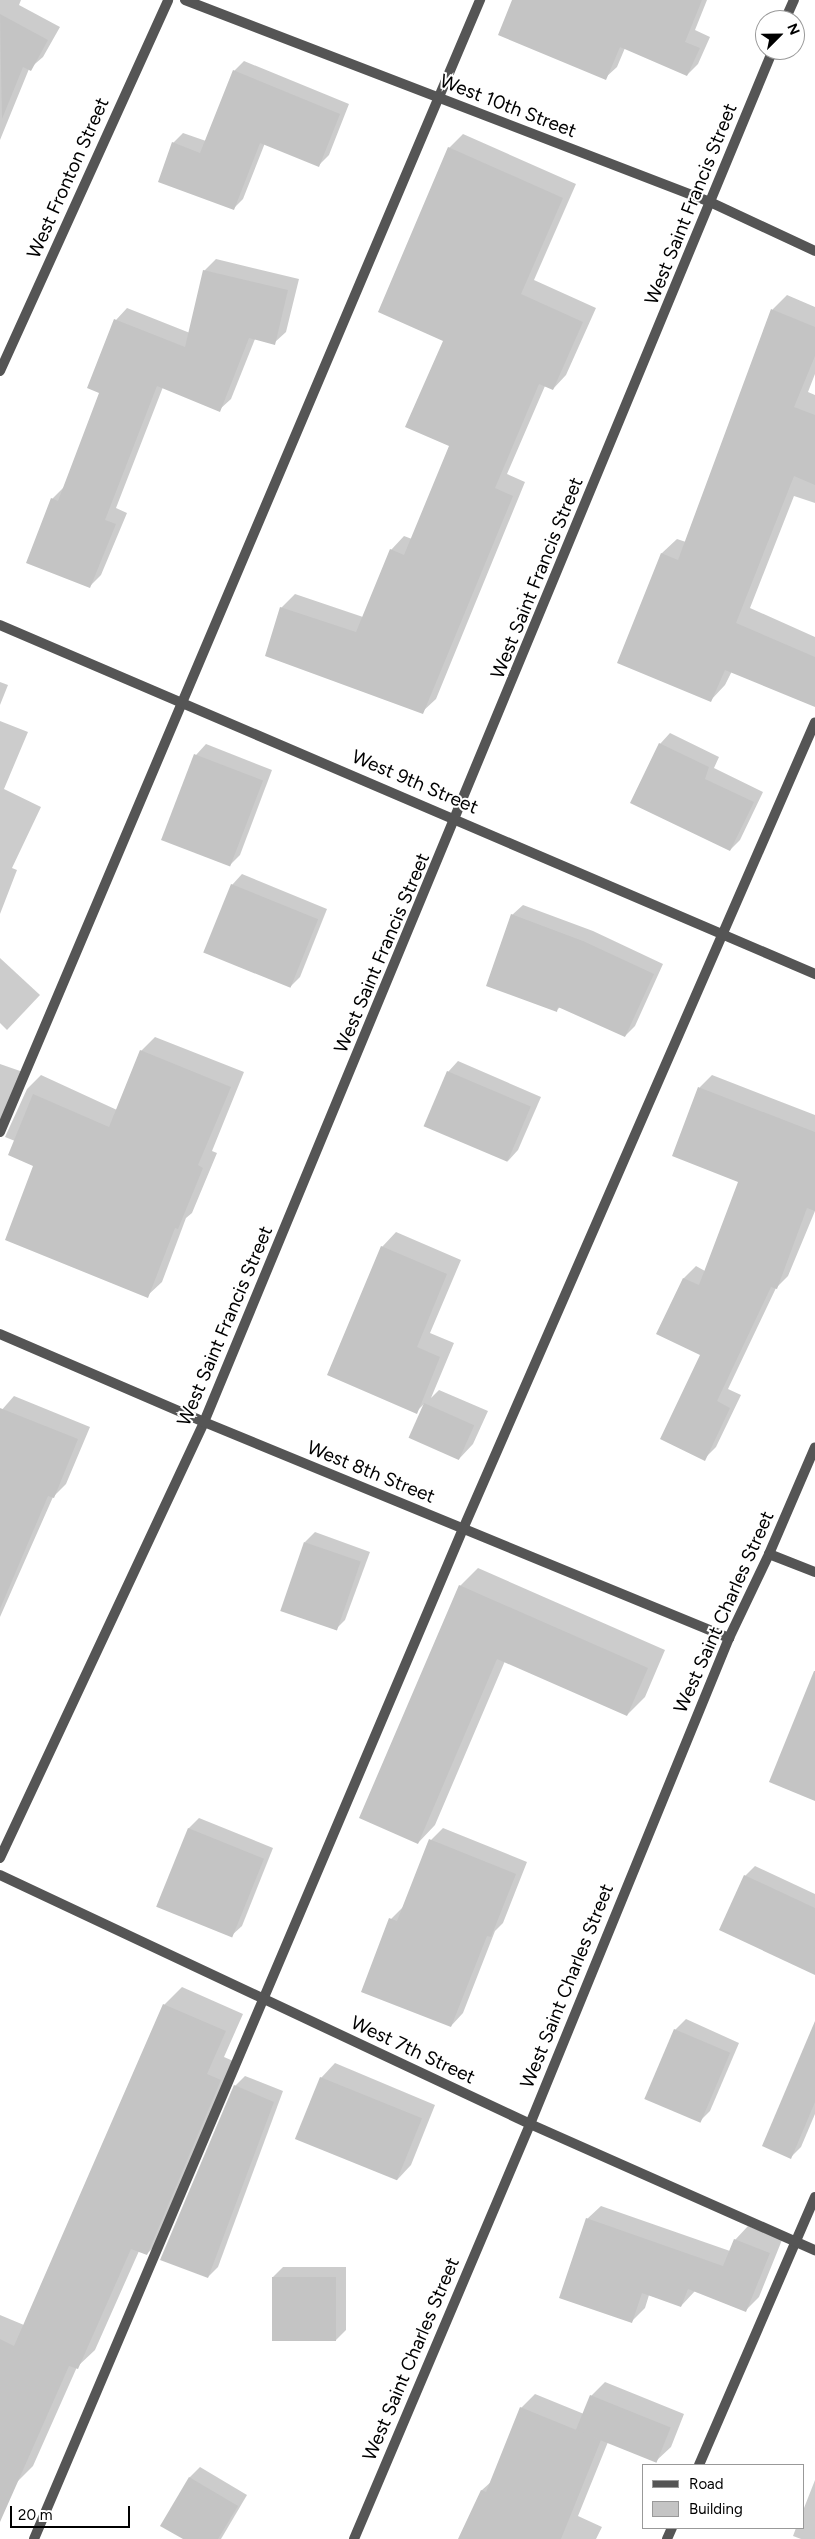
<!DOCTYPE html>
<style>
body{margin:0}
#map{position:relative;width:815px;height:2539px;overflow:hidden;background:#fff;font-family:Figtree,sans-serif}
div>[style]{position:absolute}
.shadow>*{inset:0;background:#0003}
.building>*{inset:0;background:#c4c4c4;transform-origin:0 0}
.service>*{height:10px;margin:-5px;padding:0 5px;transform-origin:5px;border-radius:5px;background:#555}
.minor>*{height:10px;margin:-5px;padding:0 5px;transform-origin:5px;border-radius:5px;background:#555}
.tertiary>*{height:10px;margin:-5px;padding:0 5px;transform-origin:5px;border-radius:5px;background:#555}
span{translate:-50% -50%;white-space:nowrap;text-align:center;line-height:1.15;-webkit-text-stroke:4px #fff;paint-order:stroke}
.street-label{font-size:19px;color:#000}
.legend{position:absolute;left:642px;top:2464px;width:162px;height:65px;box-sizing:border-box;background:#fff;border:1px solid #999;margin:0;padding:6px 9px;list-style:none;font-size:15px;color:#000}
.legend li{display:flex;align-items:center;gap:10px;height:25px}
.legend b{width:25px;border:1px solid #999}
.north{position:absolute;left:755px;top:10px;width:50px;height:50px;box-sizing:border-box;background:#fff;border:1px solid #999;border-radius:50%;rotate:67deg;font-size:14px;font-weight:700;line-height:20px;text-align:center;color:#000}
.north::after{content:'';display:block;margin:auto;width:18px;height:22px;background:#000;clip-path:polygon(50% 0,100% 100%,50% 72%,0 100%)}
.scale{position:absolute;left:10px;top:2506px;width:120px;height:22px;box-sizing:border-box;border:2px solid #000;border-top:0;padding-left:6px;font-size:15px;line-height:18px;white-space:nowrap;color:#000;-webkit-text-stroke:4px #fff;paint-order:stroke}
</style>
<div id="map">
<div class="shadow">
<div style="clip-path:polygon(0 0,21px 0,19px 5px,60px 27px,43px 57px,29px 69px,0 140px)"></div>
<div style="clip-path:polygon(513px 0,707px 0,695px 30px,710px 37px,698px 64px,687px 75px,625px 48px,617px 67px,605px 78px)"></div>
<div style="clip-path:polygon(244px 61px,349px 104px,329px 155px,319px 165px,265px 143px,243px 199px,233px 209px,173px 143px,183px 133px,206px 141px,234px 71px)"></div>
<div style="clip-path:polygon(463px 134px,576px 184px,534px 280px,596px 308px,566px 375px,553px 389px,545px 386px,507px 474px,525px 482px,436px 699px,422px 712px,281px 608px,295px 594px,363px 617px,391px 550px,404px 536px,412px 539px,450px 445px,444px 340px,449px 148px)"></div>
<div style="clip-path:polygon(216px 259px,299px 279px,286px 332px,274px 343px,255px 339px,231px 399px,219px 410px,163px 387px,116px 508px,127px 513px,101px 575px,89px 587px,52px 499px,64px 487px,101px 392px,89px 387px,116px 320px,127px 308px,190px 333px,204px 271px)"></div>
<div style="clip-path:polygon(787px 295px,815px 307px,815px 374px,808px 392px,815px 395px,815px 503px,794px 496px,750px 608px,815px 637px,815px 706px,732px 671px,725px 685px,711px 700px,619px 662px,662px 553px,677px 539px,686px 542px,773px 309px)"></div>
<div style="clip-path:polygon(0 682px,8px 685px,0 705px)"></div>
<div style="clip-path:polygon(0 721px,28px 732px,4px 789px,41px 807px,12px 868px,17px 870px,0 914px)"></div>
<div style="clip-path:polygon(670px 733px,719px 757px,714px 768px,763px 792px,740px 840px,730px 850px,660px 744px)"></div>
<div style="clip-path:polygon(206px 744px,272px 770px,240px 855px,230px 865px,163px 839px,196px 755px)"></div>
<div style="clip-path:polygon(242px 874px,327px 909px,300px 977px,290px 987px,232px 885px)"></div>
<div style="clip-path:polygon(523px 905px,593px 931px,663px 964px,635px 1026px,625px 1036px,560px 1007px,556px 1011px,512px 915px)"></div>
<div style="clip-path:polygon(0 958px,40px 995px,7px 1030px,0 1023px)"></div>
<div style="clip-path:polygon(155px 1037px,244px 1072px,212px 1151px,217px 1153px,192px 1213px,186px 1218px,162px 1282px,147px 1296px,15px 1141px,5px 1137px,27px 1089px,41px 1075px,117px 1110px,141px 1051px)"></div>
<div style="clip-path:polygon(458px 1061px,541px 1097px,518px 1150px,508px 1161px,448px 1072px)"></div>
<div style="clip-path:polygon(0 1064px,23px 1072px,0 1126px)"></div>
<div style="clip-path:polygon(712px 1075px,815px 1115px,815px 1211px,788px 1276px,776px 1288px,728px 1389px,741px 1395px,716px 1447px,704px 1459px,702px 1354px,658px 1333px,684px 1278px,696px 1266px,705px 1271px,740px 1181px,674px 1156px,700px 1087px)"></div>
<div style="clip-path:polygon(396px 1232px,461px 1260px,430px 1333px,454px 1343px,431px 1398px,439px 1390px,488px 1411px,473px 1444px,459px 1459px,424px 1404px,416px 1412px,382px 1247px)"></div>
<div style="clip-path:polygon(14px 1396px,90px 1427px,66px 1484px,53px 1497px,0 1617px,0 1412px)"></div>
<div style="clip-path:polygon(315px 1532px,370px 1552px,345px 1620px,335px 1630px,305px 1542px)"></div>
<div style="clip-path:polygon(478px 1568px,665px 1650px,645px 1697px,627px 1715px,505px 1661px,435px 1825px,418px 1843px,460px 1586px)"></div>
<div style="clip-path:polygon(199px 1818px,273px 1848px,242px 1926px,231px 1936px,157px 1906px,189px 1828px)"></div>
<div style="clip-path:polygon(443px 1828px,527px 1862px,503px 1923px,495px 1931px,463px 2013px,451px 2026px,391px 1919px,403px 1907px,431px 1840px)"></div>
<div style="clip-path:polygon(755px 1866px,815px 1894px,815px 1964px,745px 1876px)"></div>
<div style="clip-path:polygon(182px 1987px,243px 2014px,224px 2057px,238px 2063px,164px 2236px,147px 2254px,139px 2251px,95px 2350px,77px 2367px,33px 2466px,16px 2483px,0 2476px,0 2315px,24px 2325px,164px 2005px)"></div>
<div style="clip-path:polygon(686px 2019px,739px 2043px,710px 2111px,700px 2121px,647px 2098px,675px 2030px)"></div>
<div style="clip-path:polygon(815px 2059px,815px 2114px,801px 2147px,791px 2157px)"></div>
<div style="clip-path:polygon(335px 2063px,435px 2105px,411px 2165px,397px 2180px,321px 2078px)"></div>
<div style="clip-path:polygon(245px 2076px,283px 2091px,218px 2267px,208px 2277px,235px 2086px)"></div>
<div style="clip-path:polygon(601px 2206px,730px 2251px,735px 2240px,748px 2226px,782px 2240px,759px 2297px,745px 2311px,695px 2291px,681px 2306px,649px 2295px,645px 2308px,632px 2321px,587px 2219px)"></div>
<div style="clip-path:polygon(283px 2267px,346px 2267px,346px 2330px,336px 2340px,273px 2277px)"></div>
<div style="clip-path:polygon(605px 2382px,684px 2414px,671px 2447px,656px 2461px,608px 2442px,578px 2516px,602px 2527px,596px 2539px,460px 2539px,482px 2490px,492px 2481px,521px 2408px,535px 2394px,584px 2414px,591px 2396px)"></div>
<div style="clip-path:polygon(200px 2467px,247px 2495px,221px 2539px,185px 2539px,162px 2525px,190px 2477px)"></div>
<div style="clip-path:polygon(815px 2480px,815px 2539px,801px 2539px,793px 2536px,796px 2528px,804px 2528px,804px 2508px)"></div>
</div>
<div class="building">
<div style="clip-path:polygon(512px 0,702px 0,685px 42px,700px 48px,687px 76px,620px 47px,606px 80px,498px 35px)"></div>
<div style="clip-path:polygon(0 14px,48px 40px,31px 71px,23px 67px,2px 119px)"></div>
<div style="clip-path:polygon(233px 70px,340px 114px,319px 167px,260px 143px,234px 210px,158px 182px,172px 142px,200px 153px)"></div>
<div style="clip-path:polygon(448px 147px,563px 198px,521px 294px,583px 322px,553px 390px,539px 384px,495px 488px,513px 496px,423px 714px,265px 656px,280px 607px,356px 632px,390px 549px,404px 555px,449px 446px,405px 427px,443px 341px,378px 312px)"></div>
<div style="clip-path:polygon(203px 270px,288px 290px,275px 345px,249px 338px,220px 412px,157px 386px,105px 520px,116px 524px,90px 588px,26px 563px,51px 498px,58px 501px,99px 393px,87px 388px,114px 319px,185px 347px)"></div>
<div style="clip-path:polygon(771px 309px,815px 327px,815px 356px,794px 407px,815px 415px,815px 485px,794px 476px,736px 623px,815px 657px,815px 707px,725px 670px,711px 702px,617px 663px,661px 553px,678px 560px)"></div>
<div style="clip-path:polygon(659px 743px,709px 767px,705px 779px,754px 802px,730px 851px,630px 803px)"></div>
<div style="left:194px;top:754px;width:74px;height:92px;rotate:21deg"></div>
<div style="left:231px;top:884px;width:94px;height:74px;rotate:22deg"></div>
<div style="clip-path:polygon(511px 914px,583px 941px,654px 974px,625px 1037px,558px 1007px,557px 1012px,486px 986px)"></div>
<div style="clip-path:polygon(140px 1050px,231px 1087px,198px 1165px,203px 1168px,178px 1229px,175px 1228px,148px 1298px,5px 1240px,33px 1166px,8px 1155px,33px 1094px,109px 1127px)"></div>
<div style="left:447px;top:1071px;width:91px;height:60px;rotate:23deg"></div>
<div style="clip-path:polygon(698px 1087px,815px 1132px,815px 1211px,807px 1208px,777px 1289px,771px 1287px,717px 1401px,730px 1408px,705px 1461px,660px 1439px,700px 1355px,656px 1334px,683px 1278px,699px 1285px,738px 1182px,672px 1156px)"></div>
<div style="clip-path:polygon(381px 1246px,447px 1274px,417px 1347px,440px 1357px,417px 1414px,327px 1375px)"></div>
<div style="left:424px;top:1403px;width:55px;height:38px;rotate:24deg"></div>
<div style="clip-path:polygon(0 1408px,78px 1439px,54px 1498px,48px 1496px,0 1609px)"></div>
<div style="left:304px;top:1542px;width:60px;height:73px;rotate:19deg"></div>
<div style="clip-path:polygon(459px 1585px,648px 1668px,627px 1716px,497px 1659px,418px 1844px,359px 1818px)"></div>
<div style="clip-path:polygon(814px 1671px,815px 1671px,815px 1801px,769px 1782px)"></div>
<div style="left:188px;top:1828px;width:82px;height:85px;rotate:22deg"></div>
<div style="clip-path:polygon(429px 1839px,516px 1874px,491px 1937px,487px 1936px,451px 2027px,361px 1992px,389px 1918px,397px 1921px)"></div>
<div style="clip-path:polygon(744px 1875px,815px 1908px,815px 1975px,719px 1930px)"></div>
<div style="clip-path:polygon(163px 2004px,226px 2031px,207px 2074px,221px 2080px,147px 2255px,131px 2249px,78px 2369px,69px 2366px,0 2522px,0 2339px,14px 2346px)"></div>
<div style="clip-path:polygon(815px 2021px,815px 2102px,791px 2159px,762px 2146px)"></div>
<div style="left:674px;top:2029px;width:61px;height:76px;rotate:23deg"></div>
<div style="left:320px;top:2077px;width:110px;height:67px;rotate:22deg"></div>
<div style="clip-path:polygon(234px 2085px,274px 2102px,208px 2278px,160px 2260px)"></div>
<div style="clip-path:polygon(586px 2218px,723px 2266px,734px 2239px,770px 2253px,746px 2312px,688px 2289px,681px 2307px,642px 2293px,632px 2323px,559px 2298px)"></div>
<div style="left:272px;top:2277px;width:64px;height:64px"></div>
<div style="left:590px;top:2395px;width:87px;height:38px;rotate:22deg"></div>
<div style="clip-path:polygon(520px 2407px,601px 2440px,561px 2539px,458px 2539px,481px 2490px,486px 2492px)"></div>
<div style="clip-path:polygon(189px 2477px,238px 2506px,218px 2539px,183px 2539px,160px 2526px)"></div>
</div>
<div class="service">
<div style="left:0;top:1132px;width:1230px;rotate:-67.02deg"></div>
<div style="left:699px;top:2465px;width:292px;rotate:-66.6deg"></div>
<div style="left:34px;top:2539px;width:1097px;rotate:-66.99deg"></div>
<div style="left:463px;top:1529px;width:880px;rotate:-66.43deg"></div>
<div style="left:667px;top:2539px;width:12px;rotate:-66deg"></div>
</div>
<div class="minor">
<div style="left:185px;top:0;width:563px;rotate:21.04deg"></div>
<div style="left:710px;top:202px;width:116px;rotate:25deg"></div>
<div style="left:785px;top:20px;width:22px;rotate:-66deg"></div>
<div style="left:0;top:371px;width:407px;rotate:-65.6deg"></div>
<div style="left:0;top:625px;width:887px;rotate:23.18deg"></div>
<div style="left:769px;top:1554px;width:116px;rotate:-66.7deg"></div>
<div style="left:0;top:1858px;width:481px;rotate:-64.9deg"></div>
<div style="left:204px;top:1422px;width:1485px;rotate:-67.48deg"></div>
<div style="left:0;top:1875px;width:586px;rotate:25.16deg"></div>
<div style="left:530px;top:2124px;width:312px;rotate:23.9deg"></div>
<div style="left:354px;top:2539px;width:451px;rotate:-67deg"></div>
<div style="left:530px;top:2124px;width:525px;rotate:-67.73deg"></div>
</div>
<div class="tertiary">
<div style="left:0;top:1334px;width:222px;rotate:23.3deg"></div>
<div style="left:204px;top:1422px;width:568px;rotate:22.36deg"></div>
<div style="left:729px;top:1638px;width:93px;rotate:-64.5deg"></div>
<div style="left:769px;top:1554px;width:49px;rotate:21.4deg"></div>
</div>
<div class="street-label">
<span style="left:508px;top:106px;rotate:21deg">West 10th Street</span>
<span style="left:68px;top:178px;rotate:-66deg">West Fronton Street</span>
<span style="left:691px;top:204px;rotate:-68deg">West Saint Francis Street</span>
<span style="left:537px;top:578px;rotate:-68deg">West Saint Francis Street</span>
<span style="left:415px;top:782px;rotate:23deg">West 9th Street</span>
<span style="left:382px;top:953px;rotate:-67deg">West Saint Francis Street</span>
<span style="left:225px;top:1326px;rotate:-67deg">West Saint Francis Street</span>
<span style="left:371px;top:1472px;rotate:22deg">West 8th Street</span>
<span style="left:724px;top:1612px;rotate:-66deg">West Saint Charles Street</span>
<span style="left:567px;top:1986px;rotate:-68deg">West Saint Charles Street</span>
<span style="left:413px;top:2050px;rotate:25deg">West 7th Street</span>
<span style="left:411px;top:2359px;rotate:-67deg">West Saint Charles Street</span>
</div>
<ul class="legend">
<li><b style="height:6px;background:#555"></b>Road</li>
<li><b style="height:14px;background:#c4c4c4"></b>Building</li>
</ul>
<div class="north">N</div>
<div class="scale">20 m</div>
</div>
